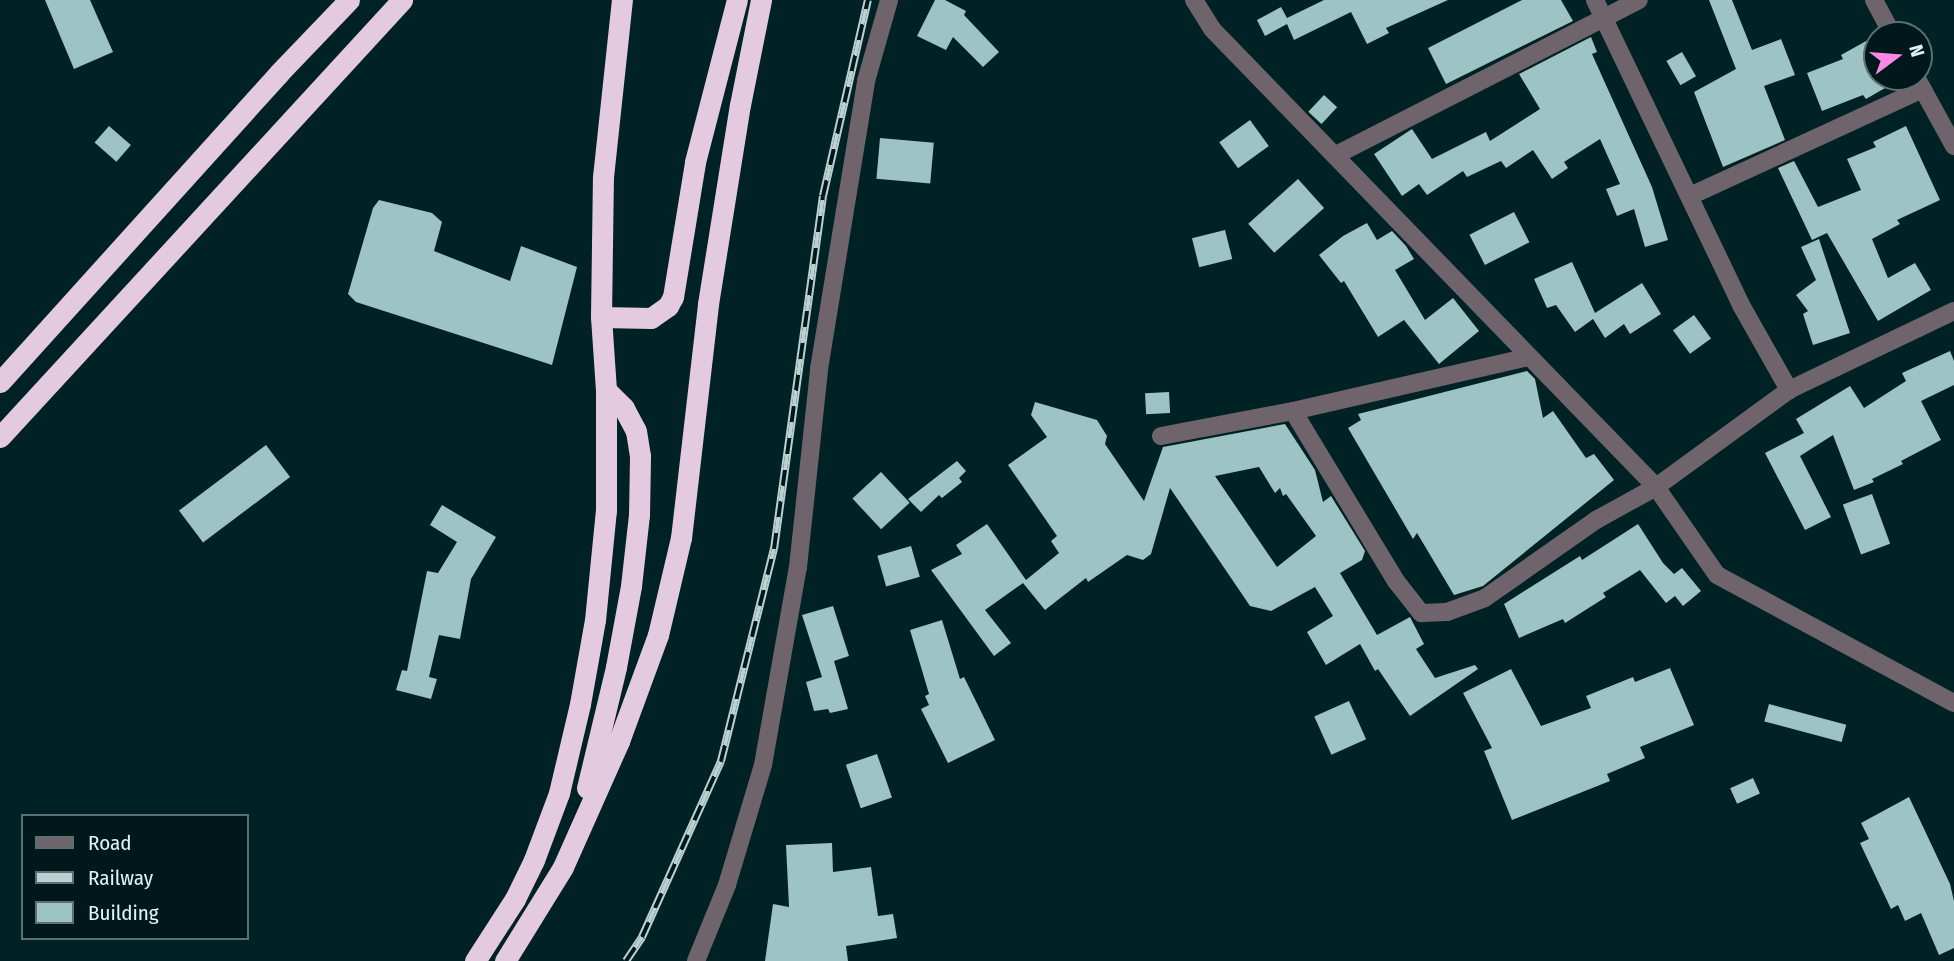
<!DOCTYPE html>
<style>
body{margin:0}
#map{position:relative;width:1954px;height:961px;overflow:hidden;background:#002224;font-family:"Fira Sans Condensed",sans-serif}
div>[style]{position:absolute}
.building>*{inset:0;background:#9dc3c5;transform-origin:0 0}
.minor>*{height:18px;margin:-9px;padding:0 9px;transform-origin:9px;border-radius:9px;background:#6f646c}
.highway>*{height:21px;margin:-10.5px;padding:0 10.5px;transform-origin:10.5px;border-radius:10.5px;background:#e4cade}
.rail>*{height:8px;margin-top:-4px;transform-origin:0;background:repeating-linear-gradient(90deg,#001819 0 16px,#bad0d1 0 32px);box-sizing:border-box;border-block:2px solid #bad0d1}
span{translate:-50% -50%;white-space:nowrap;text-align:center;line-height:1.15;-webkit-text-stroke:7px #001819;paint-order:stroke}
.legend{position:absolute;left:21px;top:814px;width:228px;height:126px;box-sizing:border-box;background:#001819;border:2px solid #5a7071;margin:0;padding:9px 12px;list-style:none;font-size:21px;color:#e0f3f4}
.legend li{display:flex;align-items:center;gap:14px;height:35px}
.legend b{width:35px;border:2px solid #5a7071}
.north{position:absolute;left:1863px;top:21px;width:70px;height:70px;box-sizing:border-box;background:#001819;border:2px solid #5a7071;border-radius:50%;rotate:74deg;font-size:19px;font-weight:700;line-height:28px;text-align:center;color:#e0f3f4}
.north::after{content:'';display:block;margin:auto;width:24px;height:32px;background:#fb87e6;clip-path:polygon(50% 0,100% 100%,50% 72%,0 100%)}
</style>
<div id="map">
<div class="building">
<div style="clip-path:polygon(45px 0,90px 0,113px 52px,74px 69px)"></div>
<div style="clip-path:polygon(935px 0,945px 0,966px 11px,964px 15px,999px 52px,983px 67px,953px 37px,946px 50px,917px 36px)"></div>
<div style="clip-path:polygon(1324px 0,1448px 0,1386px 28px,1389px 33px,1367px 44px,1351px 12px,1294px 40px,1287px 24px,1265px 36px,1257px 20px,1281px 7px,1287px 18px)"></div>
<div style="clip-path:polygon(1522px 0,1561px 0,1573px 21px,1446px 84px,1428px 48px)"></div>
<div style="clip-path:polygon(1709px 0,1732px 0,1752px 50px,1781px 39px,1795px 75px,1764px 86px,1785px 140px,1723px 167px,1694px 92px,1736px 69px)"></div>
<div style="clip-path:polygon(1877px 35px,1877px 77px,1904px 77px,1866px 99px,1863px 95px,1822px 111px,1807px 73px,1843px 59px,1841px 55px)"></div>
<div style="clip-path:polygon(1591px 37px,1597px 52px,1592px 54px,1652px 187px,1668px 240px,1645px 247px,1634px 209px,1617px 216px,1606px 189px,1620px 184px,1600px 139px,1564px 162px,1568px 168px,1552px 179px,1533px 150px,1506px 168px,1501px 161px,1467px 177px,1463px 171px,1427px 195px,1419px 184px,1402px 196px,1374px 154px,1412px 129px,1432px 159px,1486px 132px,1490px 141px,1540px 109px,1519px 74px)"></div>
<div style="left:1682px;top:52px;width:28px;height:18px;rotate:60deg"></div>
<div style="left:1324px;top:95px;width:18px;height:23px;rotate:43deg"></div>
<div style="left:1250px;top:120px;width:32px;height:38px;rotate:54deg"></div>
<div style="left:109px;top:126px;width:29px;height:22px;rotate:41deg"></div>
<div style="clip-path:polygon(1906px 126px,1940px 200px,1897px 220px,1900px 224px,1872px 239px,1888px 278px,1915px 263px,1931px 290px,1878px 321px,1827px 233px,1812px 240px,1778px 168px,1794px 161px,1818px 207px,1861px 190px,1847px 159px,1876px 147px,1873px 142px)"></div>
<div style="left:880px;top:138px;width:54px;height:41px;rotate:5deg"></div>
<div style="left:1298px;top:179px;width:39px;height:67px;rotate:48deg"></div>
<div style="clip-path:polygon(379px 200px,432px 213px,442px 222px,434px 251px,510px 281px,521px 246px,577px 267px,552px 365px,356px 302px,348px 294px,373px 208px)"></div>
<div style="left:1514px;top:212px;width:34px;height:50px;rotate:63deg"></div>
<div style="clip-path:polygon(1367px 223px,1377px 240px,1392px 231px,1406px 246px,1414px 259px,1395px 270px,1425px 320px,1453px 298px,1479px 331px,1439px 364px,1404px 320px,1378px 337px,1344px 281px,1341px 283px,1319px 255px,1343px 236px)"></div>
<div style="left:1225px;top:230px;width:30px;height:34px;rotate:76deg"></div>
<div style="clip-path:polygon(1819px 239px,1850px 333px,1813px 345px,1803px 314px,1808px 311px,1796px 295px,1816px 280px,1801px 247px)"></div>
<div style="clip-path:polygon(1572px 262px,1595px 313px,1642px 283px,1661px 314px,1630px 334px,1624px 324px,1605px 338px,1593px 319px,1575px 332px,1556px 305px,1547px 308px,1534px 279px)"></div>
<div style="left:1694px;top:315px;width:29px;height:26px;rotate:54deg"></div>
<div style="clip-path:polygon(1950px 351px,1954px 361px,1954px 385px,1921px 401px,1941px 440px,1901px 461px,1903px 464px,1872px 479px,1874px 482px,1854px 490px,1833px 435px,1800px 456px,1831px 517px,1805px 530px,1765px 453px,1804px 433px,1796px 419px,1850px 386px,1864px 408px,1906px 381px,1902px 373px)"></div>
<div style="clip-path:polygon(1527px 371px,1535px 379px,1543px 418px,1553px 411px,1586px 458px,1594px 454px,1614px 480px,1483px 586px,1454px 595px,1417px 533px,1413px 539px,1348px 428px,1361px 420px,1358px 414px)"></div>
<div style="left:1169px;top:392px;width:21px;height:24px;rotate:87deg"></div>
<div style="clip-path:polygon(evenodd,1035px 402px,1097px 420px,1107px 436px,1105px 444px,1144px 501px,1163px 447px,1285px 424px,1315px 470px,1323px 502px,1331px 496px,1365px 551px,1362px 560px,1340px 573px,1377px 635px,1410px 617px,1424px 644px,1416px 649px,1435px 678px,1475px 665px,1478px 669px,1410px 716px,1378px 669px,1375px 671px,1360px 644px,1326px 665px,1307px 632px,1333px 616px,1315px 587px,1271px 611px,1250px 606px,1170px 488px,1151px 554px,1143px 560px,1127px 555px,1088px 582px,1086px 578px,1045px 610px,1023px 583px,985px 610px,1011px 643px,994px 656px,931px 570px,962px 554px,956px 545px,987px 524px,1026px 580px,1059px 553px,1051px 541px,1057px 536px,1008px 465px,1047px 437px,1031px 415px,1035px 402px,1259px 467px,1275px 493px,1280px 488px,1283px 496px,1286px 494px,1316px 536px,1277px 567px,1215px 476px,1259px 467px)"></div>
<div style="left:266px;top:445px;width:40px;height:109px;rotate:53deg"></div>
<div style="clip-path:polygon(957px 461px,966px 471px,959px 478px,962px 482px,942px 498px,939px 495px,921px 512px,908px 499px)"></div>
<div style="left:881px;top:472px;width:42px;height:39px;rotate:47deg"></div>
<div style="left:1872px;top:494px;width:53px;height:31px;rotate:70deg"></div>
<div style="clip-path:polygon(442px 505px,496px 537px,471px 579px,460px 639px,439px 635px,429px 677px,437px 679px,431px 699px,396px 690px,402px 670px,407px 671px,427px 571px,438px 573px,457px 542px,430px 525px)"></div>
<div style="clip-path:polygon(1638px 524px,1663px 563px,1674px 574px,1682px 568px,1701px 591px,1683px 606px,1675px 596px,1666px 603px,1640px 570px,1603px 593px,1606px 597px,1565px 623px,1563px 619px,1519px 638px,1504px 604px,1580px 556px,1582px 560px)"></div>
<div style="left:911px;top:546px;width:32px;height:35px;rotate:74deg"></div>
<div style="clip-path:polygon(833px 606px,849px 656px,834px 661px,848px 709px,830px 713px,828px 709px,814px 711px,806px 682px,822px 677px,802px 615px)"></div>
<div style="clip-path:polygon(942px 620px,960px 679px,964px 677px,995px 740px,948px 763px,921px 709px,929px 705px,925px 696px,929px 694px,910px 630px)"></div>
<div style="clip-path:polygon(1670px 668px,1694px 725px,1640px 747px,1645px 758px,1607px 774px,1610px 781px,1512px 820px,1484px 751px,1492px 748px,1463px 693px,1511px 669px,1541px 726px,1591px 708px,1586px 696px,1633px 677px,1635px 682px)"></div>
<div style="left:1349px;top:701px;width:42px;height:38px;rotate:66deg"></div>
<div style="left:1769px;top:704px;width:80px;height:18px;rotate:15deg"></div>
<div style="left:877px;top:754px;width:46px;height:33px;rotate:71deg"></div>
<div style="left:1753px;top:778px;width:17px;height:25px;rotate:66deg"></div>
<div style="clip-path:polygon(1909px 797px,1950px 884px,1954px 901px,1954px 948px,1939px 955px,1921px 913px,1905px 921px,1898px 905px,1891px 909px,1860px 843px,1869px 839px,1861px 823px)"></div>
<div style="clip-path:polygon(832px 843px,833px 872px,871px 867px,878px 916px,893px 914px,897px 938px,846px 946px,848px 961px,765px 961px,773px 904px,789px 907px,786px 845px)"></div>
</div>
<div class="minor">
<div style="left:1194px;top:0;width:34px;rotate:58deg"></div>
<div style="left:1212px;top:29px;width:638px;rotate:45.89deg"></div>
<div style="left:1656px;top:487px;width:107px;rotate:55.3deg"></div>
<div style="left:1717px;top:575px;width:269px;rotate:28.4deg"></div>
<div style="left:1595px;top:0;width:338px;rotate:64.4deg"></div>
<div style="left:1741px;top:305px;width:98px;rotate:60.5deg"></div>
<div style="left:1874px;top:0;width:40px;rotate:62deg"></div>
<div style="left:1916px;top:77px;width:79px;rotate:61.2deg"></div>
<div style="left:1336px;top:155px;width:340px;rotate:-27.1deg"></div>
<div style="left:1690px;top:196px;width:256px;rotate:-24.7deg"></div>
<div style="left:1293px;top:411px;width:199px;rotate:58.8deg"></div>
<div style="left:1396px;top:581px;width:41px;rotate:52deg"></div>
<div style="left:1421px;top:613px;width:26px;rotate:-2deg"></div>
<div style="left:1447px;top:612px;width:40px;rotate:-20.2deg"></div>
<div style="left:1485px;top:598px;width:136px;rotate:-35.1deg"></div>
<div style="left:1596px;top:520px;width:68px;rotate:-28.8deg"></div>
<div style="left:1656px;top:487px;width:165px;rotate:-36.1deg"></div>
<div style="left:1789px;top:390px;width:183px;rotate:-25.6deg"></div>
<div style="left:1161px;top:436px;width:134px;rotate:-10.7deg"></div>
<div style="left:1293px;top:411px;width:242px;rotate:-12.9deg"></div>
<div style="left:696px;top:961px;width:82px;rotate:-67.8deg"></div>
<div style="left:727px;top:885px;width:125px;rotate:-73.3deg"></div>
<div style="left:763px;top:765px;width:201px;rotate:-80deg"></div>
<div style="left:798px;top:567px;width:199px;rotate:-83.9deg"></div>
<div style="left:819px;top:369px;width:292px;rotate:-80.7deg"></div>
<div style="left:866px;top:81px;width:84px;rotate:-74.1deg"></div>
</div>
<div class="highway">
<div style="left:601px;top:317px;width:50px;rotate:1.1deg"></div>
<div style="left:651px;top:318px;width:21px;rotate:-35deg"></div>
<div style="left:668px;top:306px;width:10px;rotate:-61deg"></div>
<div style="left:673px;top:297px;width:137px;rotate:-80.7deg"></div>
<div style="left:695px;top:162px;width:167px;rotate:-75.5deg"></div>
<div style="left:0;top:382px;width:416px;rotate:-47.9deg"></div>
<div style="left:279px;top:73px;width:101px;rotate:-46.2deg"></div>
<div style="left:0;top:437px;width:594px;rotate:-47.39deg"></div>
<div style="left:587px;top:788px;width:124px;rotate:-76.5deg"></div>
<div style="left:616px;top:667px;width:82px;rotate:-79.5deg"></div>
<div style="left:631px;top:586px;width:71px;rotate:-83.6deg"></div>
<div style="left:639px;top:515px;width:59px;rotate:-89deg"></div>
<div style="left:640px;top:456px;width:25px;rotate:-99deg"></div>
<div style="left:636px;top:431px;width:26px;rotate:-118deg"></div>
<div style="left:624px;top:408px;width:25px;rotate:-135deg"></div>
<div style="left:475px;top:961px;width:74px;rotate:-57.2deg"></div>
<div style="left:515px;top:899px;width:43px;rotate:-64deg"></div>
<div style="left:534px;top:860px;width:72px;rotate:-69.5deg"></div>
<div style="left:559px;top:793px;width:91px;rotate:-76.7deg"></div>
<div style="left:580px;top:704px;width:85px;rotate:-79.9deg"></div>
<div style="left:595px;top:620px;width:111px;rotate:-84.3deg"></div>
<div style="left:606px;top:510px;width:120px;rotate:-90deg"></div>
<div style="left:606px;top:390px;width:73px;rotate:-93.9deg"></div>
<div style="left:601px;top:317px;width:140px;rotate:-89.2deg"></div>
<div style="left:603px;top:177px;width:178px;rotate:-83.9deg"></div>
<div style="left:505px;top:961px;width:110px;rotate:-58.3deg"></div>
<div style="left:563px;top:867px;width:138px;rotate:-66deg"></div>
<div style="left:619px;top:741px;width:113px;rotate:-69.8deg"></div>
<div style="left:658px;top:635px;width:100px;rotate:-76.7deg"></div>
<div style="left:681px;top:538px;width:236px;rotate:-83.4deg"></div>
<div style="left:708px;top:304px;width:202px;rotate:-80.9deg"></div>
<div style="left:740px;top:105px;width:107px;rotate:-78.7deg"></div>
</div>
<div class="rail">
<div style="left:626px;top:961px;width:29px;rotate:-56deg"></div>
<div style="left:642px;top:937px;width:193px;rotate:-65.8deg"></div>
<div style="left:721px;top:761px;width:219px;rotate:-76deg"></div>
<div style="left:774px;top:549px;width:356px;rotate:-82.1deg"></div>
<div style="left:823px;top:196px;width:201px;rotate:-77.1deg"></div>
</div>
<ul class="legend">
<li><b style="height:9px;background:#6f646c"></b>Road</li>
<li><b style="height:9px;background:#bad0d1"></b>Railway</li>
<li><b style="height:19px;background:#9dc3c5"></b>Building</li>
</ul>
<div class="north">N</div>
</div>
